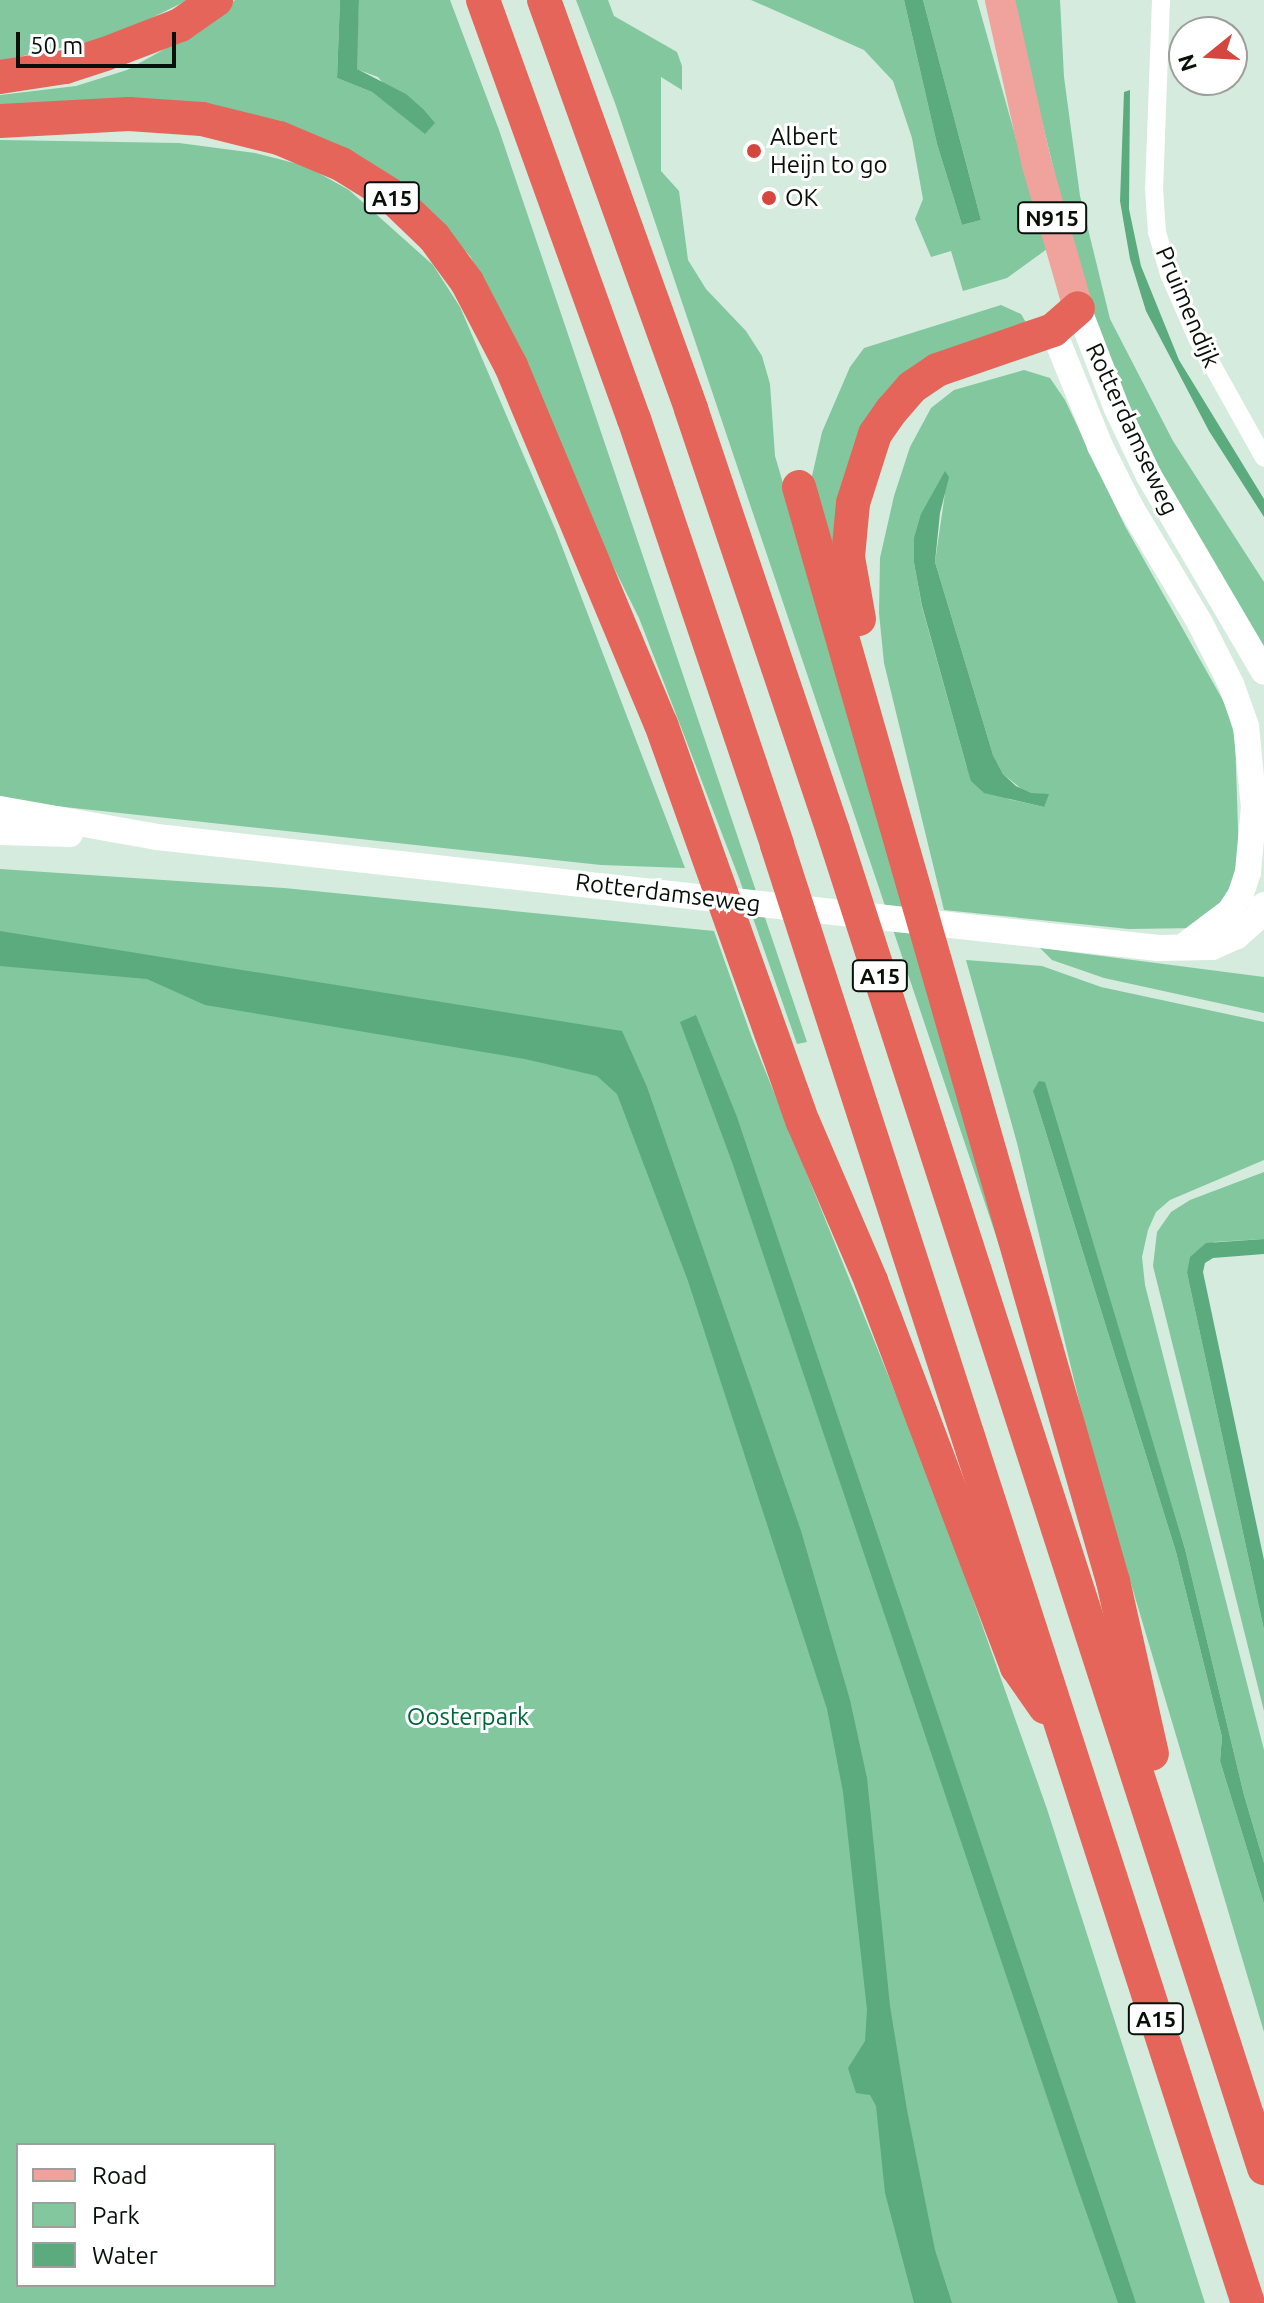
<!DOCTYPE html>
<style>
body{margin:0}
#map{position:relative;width:1264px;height:2303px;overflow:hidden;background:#d5ebdd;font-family:Ubuntu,sans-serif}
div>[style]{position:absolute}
.green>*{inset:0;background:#82c79e}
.water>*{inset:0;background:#5cab7f}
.street>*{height:18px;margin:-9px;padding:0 9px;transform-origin:9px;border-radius:9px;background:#fff}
.secondary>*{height:26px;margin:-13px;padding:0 13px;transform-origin:13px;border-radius:13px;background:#fff}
.primary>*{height:30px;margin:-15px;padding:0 15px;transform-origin:15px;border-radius:15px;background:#efa39c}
.highway>*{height:34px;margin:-17px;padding:0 17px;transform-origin:17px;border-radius:17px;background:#e5655a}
.dots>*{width:22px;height:22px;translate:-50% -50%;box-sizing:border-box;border:4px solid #fff;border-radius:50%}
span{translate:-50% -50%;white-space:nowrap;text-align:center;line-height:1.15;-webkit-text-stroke:6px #fff;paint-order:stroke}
.shield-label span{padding:2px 6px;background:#fff;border:2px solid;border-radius:6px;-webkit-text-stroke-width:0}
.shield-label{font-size:22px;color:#09100b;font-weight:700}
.poi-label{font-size:24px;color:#09100b}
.left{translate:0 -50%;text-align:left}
.street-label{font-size:24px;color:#09100b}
.park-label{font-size:24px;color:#00663c}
.legend{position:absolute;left:16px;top:2143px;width:260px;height:144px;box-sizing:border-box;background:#fff;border:2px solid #9d9f9d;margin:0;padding:10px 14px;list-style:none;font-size:24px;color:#09100b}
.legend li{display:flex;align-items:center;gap:16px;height:40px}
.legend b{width:40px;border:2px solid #9d9f9d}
.north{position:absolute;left:1168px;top:16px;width:80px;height:80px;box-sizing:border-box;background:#fff;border:2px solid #9d9f9d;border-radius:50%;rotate:252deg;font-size:22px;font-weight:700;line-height:32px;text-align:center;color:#09100b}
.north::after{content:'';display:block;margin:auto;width:28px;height:36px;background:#d4463e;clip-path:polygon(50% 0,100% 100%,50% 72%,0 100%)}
.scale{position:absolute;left:16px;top:32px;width:160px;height:36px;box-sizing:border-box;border:4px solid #09100b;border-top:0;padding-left:10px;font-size:24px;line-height:28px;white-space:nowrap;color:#09100b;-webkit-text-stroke:6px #fff;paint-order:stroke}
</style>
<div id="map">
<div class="green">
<div style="clip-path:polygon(0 0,188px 0,115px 36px,0 61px)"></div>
<div style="clip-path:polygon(235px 0,340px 0,337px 78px,372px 92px,425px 133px,378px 77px,356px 69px,359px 0,450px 0,499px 130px,807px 1042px,797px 1044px,739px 878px,639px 618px,602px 544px,517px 342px,470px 256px,417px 200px,357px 154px,301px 132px,0 109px,0 95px,76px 86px,127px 70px,206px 26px)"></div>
<div style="clip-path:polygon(576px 0,608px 0,614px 16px,677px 52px,682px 66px,682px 90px,661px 77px,661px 171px,679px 191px,688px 260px,706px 289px,746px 331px,762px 356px,770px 384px,775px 456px,1066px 1444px,615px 103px)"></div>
<div style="clip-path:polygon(751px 0,904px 0,937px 144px,962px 225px,981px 220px,923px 0,977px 0,1047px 249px,1007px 278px,963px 291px,951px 251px,931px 257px,915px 219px,923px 199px,912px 138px,893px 81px,864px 50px)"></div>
<div style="clip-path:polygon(1013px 0,1060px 0,1064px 77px,1080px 196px,1110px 319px,1173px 441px,1264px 582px,1264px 651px,1143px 440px,1085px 300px)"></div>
<div style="clip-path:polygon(0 140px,179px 143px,255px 153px,306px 166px,349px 190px,433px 265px,460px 307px,556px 531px,685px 868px,601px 865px,0 800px)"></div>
<div style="clip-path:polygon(1001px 305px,1021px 314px,1028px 326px,884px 408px,840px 570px,810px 485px,822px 432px,850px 367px,864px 348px)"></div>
<div style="clip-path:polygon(evenodd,1024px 370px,1050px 378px,1065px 400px,1125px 526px,1225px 704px,1235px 737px,1239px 859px,1233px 889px,1196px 928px,1129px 929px,944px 910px,884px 663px,879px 613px,880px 558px,894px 496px,910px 447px,931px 408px,954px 390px,1024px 370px,945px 493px,935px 562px,993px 755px,1003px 774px,1044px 807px,1008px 799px,967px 768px,922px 607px,914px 563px,945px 493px)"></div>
<div style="clip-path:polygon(evenodd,0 869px,284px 888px,714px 931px,752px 1038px,934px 1489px,1047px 1809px,1205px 2303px,0 2303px,0 869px,18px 2145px,274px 2145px,274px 2285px,18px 2285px,18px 2145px)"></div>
<div style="clip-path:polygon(1040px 948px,1264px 977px,1264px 1013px,1104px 978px,1052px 960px)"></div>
<div style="clip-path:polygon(966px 960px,1042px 966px,1101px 987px,1264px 1022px,1264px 1160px,1170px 1200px,1156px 1212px,1148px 1230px,1142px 1257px,1145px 1285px,1264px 1750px,1264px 1863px,1244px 1795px,1185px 1549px,1099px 1266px,1033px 1091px,1176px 1552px,1222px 1737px,1220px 1761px,1264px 1904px,1264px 2032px,1089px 1442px,1017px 1143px)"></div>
<div style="clip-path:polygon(1264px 1172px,1264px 1239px,1214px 1242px,1187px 1273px,1264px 1630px,1264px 1711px,1153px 1266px,1157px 1232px,1171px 1212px,1190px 1200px)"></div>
</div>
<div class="water">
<div style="clip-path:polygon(340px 0,359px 0,357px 69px,406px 94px,424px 110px,435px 123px,425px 134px,372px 92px,337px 78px)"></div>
<div style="clip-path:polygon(904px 0,923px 0,981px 220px,962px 225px,937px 144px)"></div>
<div style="clip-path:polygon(1130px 90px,1129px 209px,1141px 266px,1179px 360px,1264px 499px,1264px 517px,1209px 431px,1146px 311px,1130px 259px,1120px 201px,1124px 92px)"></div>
<div style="clip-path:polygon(945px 471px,949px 477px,940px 513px,935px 562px,993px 755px,1003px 774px,1016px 786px,1031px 793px,1049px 794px,1044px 807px,984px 793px,971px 781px,967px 768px,922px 606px,914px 563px,914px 538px,921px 514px)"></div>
<div style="clip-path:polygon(0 931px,622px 1031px,647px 1087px,801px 1531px,850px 1700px,867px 1778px,890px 2006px,907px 2110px,935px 2250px,952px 2303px,914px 2303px,885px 2193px,876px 2106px,870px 2095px,856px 2093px,848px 2068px,865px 2041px,867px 2010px,843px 1792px,827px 1709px,688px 1281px,617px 1094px,597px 1076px,525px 1059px,205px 1005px,147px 979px,0 966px)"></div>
<div style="clip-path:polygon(696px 1015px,737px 1117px,1136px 2303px,1118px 2303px,1076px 2183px,732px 1162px,680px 1022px)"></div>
<div style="clip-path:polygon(1039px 1081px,1045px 1082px,1185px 1549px,1244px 1795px,1264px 1863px,1264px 1904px,1220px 1761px,1222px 1737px,1176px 1552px,1033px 1091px)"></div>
<div style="clip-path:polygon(1264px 1239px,1264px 1254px,1213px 1258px,1205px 1263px,1203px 1272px,1264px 1560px,1264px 1630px,1187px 1273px,1190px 1257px,1206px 1243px)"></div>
</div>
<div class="street">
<div style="left:1161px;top:0;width:188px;rotate:92.1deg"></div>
<div style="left:1154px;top:188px;width:44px;rotate:86.1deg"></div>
<div style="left:1157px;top:232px;width:44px;rotate:74.1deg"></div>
<div style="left:1169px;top:274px;width:70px;rotate:66.4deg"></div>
<div style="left:1197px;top:338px;width:137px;rotate:60.8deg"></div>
</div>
<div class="secondary">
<div style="left:1078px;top:308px;width:108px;rotate:68.9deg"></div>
<div style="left:1117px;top:409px;width:74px;rotate:64.5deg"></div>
<div style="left:1149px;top:476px;width:227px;rotate:59.6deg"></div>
<div style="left:1053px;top:330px;width:125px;rotate:67.9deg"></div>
<div style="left:1100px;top:446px;width:67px;rotate:63.4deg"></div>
<div style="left:1130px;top:506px;width:136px;rotate:59.1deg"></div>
<div style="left:1200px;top:623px;width:68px;rotate:63.1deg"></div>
<div style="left:1231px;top:684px;width:45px;rotate:70.3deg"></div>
<div style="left:1246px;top:726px;width:81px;rotate:84.4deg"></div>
<div style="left:1254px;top:807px;width:65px;rotate:95.3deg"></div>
<div style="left:1248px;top:872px;width:23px;rotate:108deg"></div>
<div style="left:1241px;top:894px;width:20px;rotate:123deg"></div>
<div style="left:1230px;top:911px;width:56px;rotate:142.9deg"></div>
<div style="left:0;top:809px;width:159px;rotate:10.1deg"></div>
<div style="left:157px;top:837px;width:1007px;rotate:6.33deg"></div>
<div style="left:1158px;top:948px;width:54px;rotate:-1.1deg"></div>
<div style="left:1212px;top:947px;width:27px;rotate:-24deg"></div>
<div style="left:1237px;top:936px;width:25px;rotate:-42deg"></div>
<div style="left:1256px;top:919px;width:16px;rotate:-60deg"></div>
<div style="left:0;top:832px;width:70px;rotate:1.6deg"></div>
</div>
<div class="primary">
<div style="left:1000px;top:0;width:169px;rotate:77.4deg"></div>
<div style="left:1037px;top:165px;width:149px;rotate:74deg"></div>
</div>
<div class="highway">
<div style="left:483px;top:0;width:445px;rotate:70.2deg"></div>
<div style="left:634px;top:419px;width:449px;rotate:71.4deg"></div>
<div style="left:777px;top:845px;width:1532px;rotate:72.1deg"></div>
<div style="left:544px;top:0;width:435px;rotate:70.2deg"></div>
<div style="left:691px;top:409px;width:445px;rotate:71.4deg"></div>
<div style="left:833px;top:831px;width:1405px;rotate:72.13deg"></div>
<div style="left:0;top:77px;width:66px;rotate:-8.7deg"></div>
<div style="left:65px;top:67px;width:42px;rotate:-18deg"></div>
<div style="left:105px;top:54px;width:80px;rotate:-21.1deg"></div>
<div style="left:180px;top:25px;width:44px;rotate:-34.8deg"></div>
<div style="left:0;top:121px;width:129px;rotate:-3.1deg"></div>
<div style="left:129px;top:114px;width:73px;rotate:3.9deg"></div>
<div style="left:202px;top:119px;width:79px;rotate:13.9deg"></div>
<div style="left:279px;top:138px;width:67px;rotate:22.8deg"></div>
<div style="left:341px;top:164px;width:57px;rotate:32deg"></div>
<div style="left:389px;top:194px;width:62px;rotate:43.7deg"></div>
<div style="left:434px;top:237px;width:56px;rotate:53.7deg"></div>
<div style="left:467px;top:282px;width:95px;rotate:62.4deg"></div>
<div style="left:511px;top:366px;width:388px;rotate:67.3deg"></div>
<div style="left:661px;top:724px;width:423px;rotate:70.4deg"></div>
<div style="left:803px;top:1122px;width:173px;rotate:66.8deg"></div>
<div style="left:871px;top:1281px;width:413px;rotate:69.3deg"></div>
<div style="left:1017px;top:1667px;width:49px;rotate:55deg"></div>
<div style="left:799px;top:487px;width:1138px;rotate:73.99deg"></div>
<div style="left:1113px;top:1581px;width:177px;rotate:77.3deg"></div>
<div style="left:859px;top:619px;width:63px;rotate:-100.1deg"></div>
<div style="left:848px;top:557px;width:54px;rotate:-84.7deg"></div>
<div style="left:853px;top:503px;width:72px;rotate:-72.3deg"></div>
<div style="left:875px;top:434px;width:29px;rotate:-55deg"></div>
<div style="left:892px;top:410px;width:30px;rotate:-49deg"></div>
<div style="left:912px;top:387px;width:30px;rotate:-34deg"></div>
<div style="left:937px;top:370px;width:123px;rotate:-19deg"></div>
<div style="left:1053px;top:330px;width:33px;rotate:-41deg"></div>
</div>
<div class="dots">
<div style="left:754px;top:151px;background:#d4463e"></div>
<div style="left:769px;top:198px;background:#d4463e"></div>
</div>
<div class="shield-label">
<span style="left:392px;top:198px">A15</span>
<span style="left:1052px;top:218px">N915</span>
<span style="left:880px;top:976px">A15</span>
<span style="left:1156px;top:2019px">A15</span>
</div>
<div class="poi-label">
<span class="left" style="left:770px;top:151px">Albert<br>Heijn to go</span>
<span class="left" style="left:785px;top:198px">OK</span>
</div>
<div class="street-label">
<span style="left:1188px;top:307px;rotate:67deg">Pruimendijk</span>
<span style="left:1132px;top:429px;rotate:65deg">Rotterdamseweg</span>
<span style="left:668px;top:893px;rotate:7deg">Rotterdamseweg</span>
</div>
<div class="park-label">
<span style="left:468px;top:1717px">Oosterpark</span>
</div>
<ul class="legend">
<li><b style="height:10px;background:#efa39c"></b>Road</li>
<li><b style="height:22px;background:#82c79e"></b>Park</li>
<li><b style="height:22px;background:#5cab7f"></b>Water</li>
</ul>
<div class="north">N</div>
<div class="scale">50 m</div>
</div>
